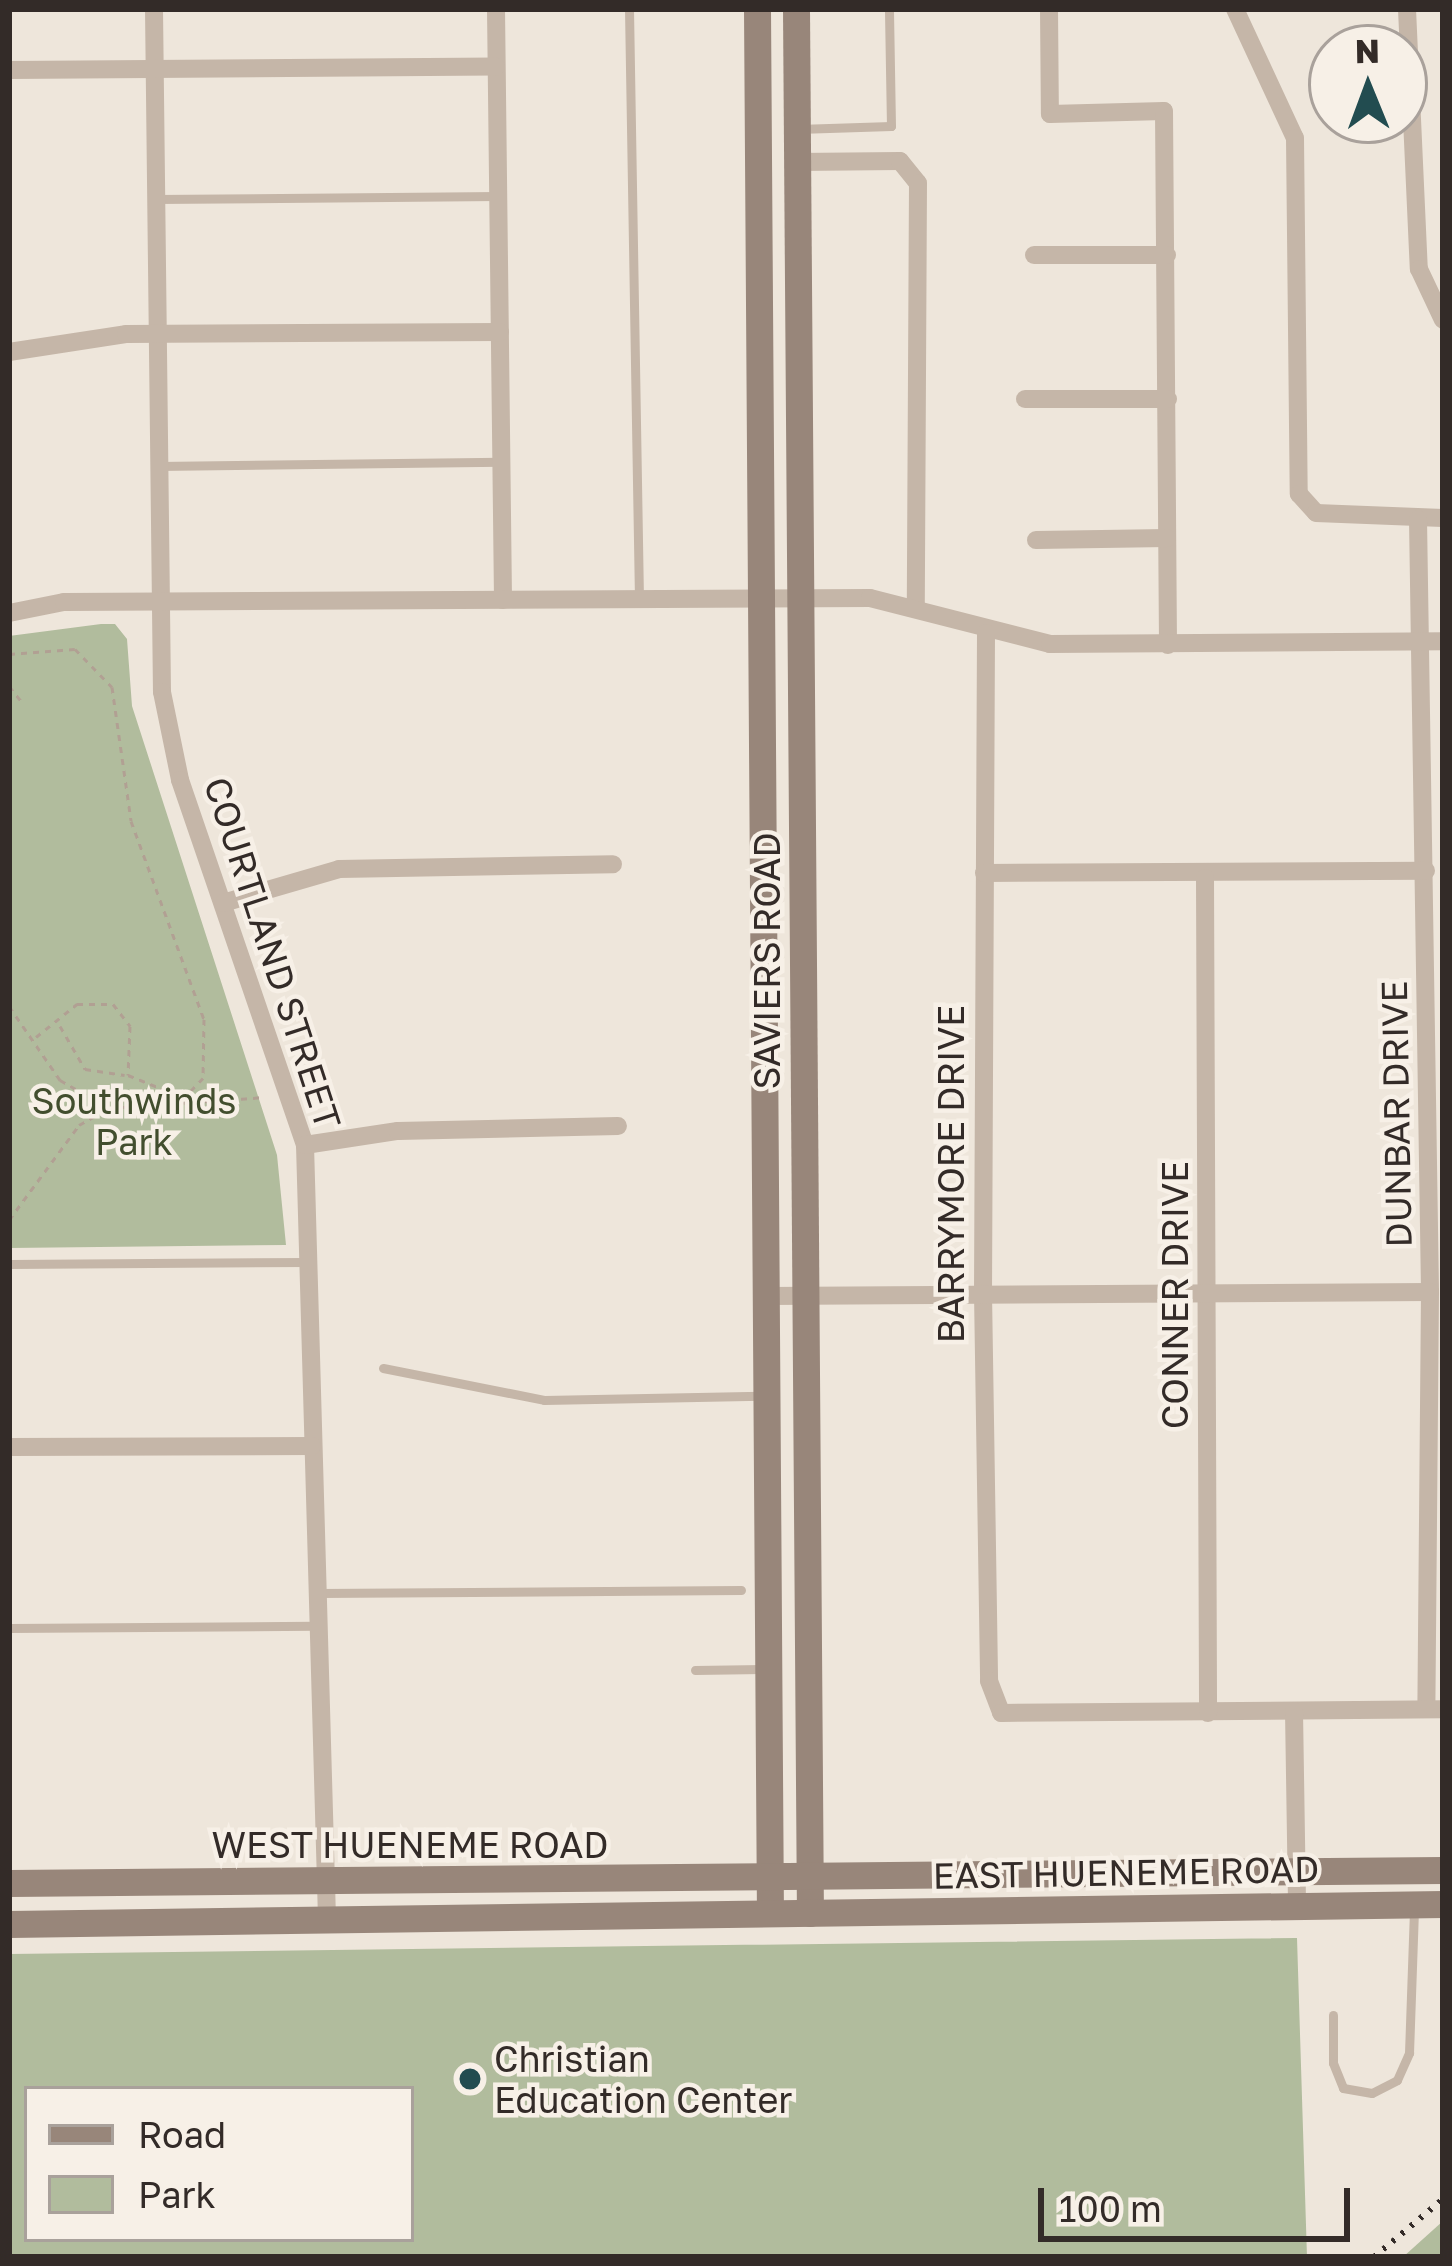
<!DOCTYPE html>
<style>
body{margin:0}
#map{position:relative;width:1452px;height:2266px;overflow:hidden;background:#eee6db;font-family:"Golos Text",sans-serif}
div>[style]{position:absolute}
.green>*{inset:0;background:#b1bc9d}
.path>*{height:3px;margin-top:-1.5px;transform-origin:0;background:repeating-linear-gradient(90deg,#b1a093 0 6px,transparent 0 12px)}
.lane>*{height:9px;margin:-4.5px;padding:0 4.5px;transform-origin:4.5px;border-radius:4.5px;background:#c5b6a8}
.street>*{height:18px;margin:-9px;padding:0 9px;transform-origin:9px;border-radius:9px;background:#c5b6a8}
.secondary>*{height:27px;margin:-13.5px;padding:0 13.5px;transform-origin:13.5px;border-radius:13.5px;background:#98867a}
.rail>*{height:6px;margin-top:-3px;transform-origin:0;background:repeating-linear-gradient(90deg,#332b28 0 3px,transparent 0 12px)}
.dots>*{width:33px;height:33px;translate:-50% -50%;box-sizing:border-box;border:6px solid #f7f0e7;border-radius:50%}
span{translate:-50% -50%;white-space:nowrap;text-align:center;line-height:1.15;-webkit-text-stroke:9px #f7f0e7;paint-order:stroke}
.street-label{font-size:36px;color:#332b28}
.park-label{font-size:36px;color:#424e2e}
.poi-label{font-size:36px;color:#332b28}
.left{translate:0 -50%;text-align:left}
.frame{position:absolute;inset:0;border:12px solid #332b28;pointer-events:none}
.legend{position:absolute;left:24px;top:2086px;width:390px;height:156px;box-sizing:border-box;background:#f7f0e7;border:3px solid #a9a19b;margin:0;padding:15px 21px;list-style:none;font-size:36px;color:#332b28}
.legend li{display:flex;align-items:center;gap:24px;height:60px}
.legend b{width:60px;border:3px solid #a9a19b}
.north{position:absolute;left:1308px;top:24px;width:120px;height:120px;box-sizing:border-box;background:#f7f0e7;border:3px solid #a9a19b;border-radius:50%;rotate:359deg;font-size:33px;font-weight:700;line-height:48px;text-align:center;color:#332b28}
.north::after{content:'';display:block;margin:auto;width:42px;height:54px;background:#224c50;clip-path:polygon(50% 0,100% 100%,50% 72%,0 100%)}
.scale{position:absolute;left:1038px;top:2188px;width:312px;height:54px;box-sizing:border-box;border:6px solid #332b28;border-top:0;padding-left:15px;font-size:36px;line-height:42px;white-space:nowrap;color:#332b28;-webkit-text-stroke:9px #f7f0e7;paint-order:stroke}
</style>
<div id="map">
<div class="green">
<div style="clip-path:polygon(101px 624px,115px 624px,127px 639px,132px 706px,277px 1155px,286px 1245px,9px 1248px,9px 636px)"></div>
<div style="clip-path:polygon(evenodd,1297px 1938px,1307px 2257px,9px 2257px,9px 1954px,1297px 1938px,411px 2089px,411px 2239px,27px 2239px,27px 2089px,411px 2089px)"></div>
<div style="clip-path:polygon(1443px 2221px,1443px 2257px,1403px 2257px)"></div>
</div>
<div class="path">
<div style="left:9px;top:654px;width:66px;rotate:-4.3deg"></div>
<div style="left:75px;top:649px;width:53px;rotate:45.8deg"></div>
<div style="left:112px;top:687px;width:135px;rotate:81.9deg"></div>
<div style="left:131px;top:821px;width:211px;rotate:69.8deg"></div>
<div style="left:204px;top:1019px;width:59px;rotate:91deg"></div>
<div style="left:203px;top:1078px;width:42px;rotate:134deg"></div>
<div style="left:9px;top:686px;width:22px;rotate:51deg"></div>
<div style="left:9px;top:1006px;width:90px;rotate:55.4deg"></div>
<div style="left:60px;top:1080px;width:56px;rotate:29.7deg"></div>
<div style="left:109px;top:1108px;width:156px;rotate:-4deg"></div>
<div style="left:60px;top:1026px;width:50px;rotate:59.8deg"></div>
<div style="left:85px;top:1069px;width:40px;rotate:8.5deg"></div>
<div style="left:36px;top:1037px;width:53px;rotate:-38.8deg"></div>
<div style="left:77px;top:1004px;width:36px"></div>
<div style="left:113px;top:1004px;width:28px;rotate:52deg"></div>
<div style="left:130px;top:1026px;width:49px;rotate:92.3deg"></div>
<div style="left:128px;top:1075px;width:35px;rotate:22deg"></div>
<div style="left:161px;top:1088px;width:18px;rotate:71deg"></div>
<div style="left:9px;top:1220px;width:118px;rotate:-53.6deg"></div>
<div style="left:79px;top:1125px;width:33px;rotate:-29deg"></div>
</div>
<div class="lane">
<div style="left:629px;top:9px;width:590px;rotate:89.03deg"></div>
<div style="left:798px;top:129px;width:93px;rotate:-1.8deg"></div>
<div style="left:891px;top:126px;width:117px;rotate:-91deg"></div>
<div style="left:156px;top:199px;width:342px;rotate:-0.5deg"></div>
<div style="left:158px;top:466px;width:343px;rotate:-0.7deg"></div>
<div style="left:9px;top:1264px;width:298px;rotate:-0.4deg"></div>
<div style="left:383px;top:1368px;width:164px;rotate:11.2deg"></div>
<div style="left:544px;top:1400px;width:217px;rotate:-1.1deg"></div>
<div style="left:319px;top:1593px;width:422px;rotate:-0.4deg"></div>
<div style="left:9px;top:1628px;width:305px;rotate:-0.4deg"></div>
<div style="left:695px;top:1670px;width:67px;rotate:-0.9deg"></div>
<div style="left:1333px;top:2015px;width:48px;rotate:90deg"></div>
<div style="left:1333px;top:2063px;width:27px;rotate:68deg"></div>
<div style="left:1343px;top:2088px;width:29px;rotate:10deg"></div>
<div style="left:1372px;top:2093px;width:28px;rotate:-27deg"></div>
<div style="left:1397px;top:2080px;width:30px;rotate:-66deg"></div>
<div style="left:1409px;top:2053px;width:144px;rotate:-88deg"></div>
</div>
<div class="street">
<div style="left:154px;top:9px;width:683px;rotate:89.33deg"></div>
<div style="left:162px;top:692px;width:90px;rotate:78.4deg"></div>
<div style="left:180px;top:780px;width:386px;rotate:71.1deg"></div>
<div style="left:305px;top:1145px;width:774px;rotate:88.37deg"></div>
<div style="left:496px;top:9px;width:591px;rotate:89.32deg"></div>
<div style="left:1049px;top:9px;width:105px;rotate:89.5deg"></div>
<div style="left:1050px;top:114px;width:114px;rotate:-1.5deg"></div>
<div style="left:1164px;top:111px;width:534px;rotate:89.57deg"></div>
<div style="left:1235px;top:9px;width:142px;rotate:65.1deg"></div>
<div style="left:1295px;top:138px;width:356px;rotate:89.4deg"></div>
<div style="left:1299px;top:494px;width:25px;rotate:48deg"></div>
<div style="left:1316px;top:513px;width:127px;rotate:2.3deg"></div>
<div style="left:1407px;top:9px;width:260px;rotate:87.4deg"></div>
<div style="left:1419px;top:269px;width:56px;rotate:64.8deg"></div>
<div style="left:9px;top:70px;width:487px;rotate:-0.4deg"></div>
<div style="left:797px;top:162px;width:103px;rotate:-0.6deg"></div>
<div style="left:900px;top:161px;width:28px;rotate:51deg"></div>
<div style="left:918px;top:183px;width:422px;rotate:90.3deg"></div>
<div style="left:1034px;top:255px;width:133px"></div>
<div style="left:9px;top:352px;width:118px;rotate:-8.7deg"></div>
<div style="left:126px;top:334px;width:374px;rotate:-0.3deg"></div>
<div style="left:1025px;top:399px;width:143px"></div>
<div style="left:1418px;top:519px;width:773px;rotate:89.11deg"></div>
<div style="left:1430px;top:1292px;width:417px;rotate:90.5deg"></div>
<div style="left:1036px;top:540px;width:131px;rotate:-0.9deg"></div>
<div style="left:9px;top:613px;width:56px;rotate:-11.3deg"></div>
<div style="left:64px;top:602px;width:806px;rotate:-0.28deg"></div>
<div style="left:870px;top:598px;width:186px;rotate:14.3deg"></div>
<div style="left:1050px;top:644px;width:393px;rotate:-0.4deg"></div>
<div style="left:986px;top:633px;width:660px;rotate:90.26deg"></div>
<div style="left:983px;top:1293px;width:388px;rotate:89.1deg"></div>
<div style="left:989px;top:1681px;width:34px;rotate:69deg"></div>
<div style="left:1001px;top:1713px;width:442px;rotate:-0.5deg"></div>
<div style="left:984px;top:873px;width:442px;rotate:-0.3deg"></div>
<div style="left:1205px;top:878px;width:835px;rotate:89.79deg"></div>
<div style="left:223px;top:903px;width:121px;rotate:-16.3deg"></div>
<div style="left:339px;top:869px;width:274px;rotate:-1deg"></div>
<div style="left:305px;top:1145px;width:94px;rotate:-8.6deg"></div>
<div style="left:398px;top:1131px;width:220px;rotate:-1.3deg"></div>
<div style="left:767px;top:1296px;width:663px;rotate:-0.35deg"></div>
<div style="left:9px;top:1447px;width:303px;rotate:-0.2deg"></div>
<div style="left:1294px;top:1711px;width:194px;rotate:89.1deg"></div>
</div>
<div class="secondary">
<div style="left:757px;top:9px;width:1904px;rotate:89.61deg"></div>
<div style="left:796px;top:9px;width:1904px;rotate:89.58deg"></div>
<div style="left:9px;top:1883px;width:1434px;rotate:-0.52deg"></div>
<div style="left:9px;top:1924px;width:1434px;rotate:-0.8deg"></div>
</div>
<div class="rail">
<div style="left:1374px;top:2257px;width:90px;rotate:-40deg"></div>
</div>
<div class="dots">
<div style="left:470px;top:2079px;background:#224c50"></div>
</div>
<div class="street-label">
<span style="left:273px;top:953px;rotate:72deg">COURTLAND STREET</span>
<span style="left:767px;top:961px;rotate:-90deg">SAVIERS ROAD</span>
<span style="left:1396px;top:1114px;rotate:-91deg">DUNBAR DRIVE</span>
<span style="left:951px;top:1174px;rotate:-90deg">BARRYMORE DRIVE</span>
<span style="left:1175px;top:1295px;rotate:-90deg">CONNER DRIVE</span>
<span style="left:410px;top:1845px">WEST HUENEME ROAD</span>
<span style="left:1126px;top:1872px;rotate:-1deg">EAST HUENEME ROAD</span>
</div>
<div class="park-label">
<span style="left:134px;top:1121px">Southwinds<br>Park</span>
</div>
<div class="poi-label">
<span class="left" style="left:494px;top:2079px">Christian<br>Education Center</span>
</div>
<div class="frame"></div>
<ul class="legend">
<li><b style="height:15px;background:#98867a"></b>Road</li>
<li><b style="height:33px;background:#b1bc9d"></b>Park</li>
</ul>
<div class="north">N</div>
<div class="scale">100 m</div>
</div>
